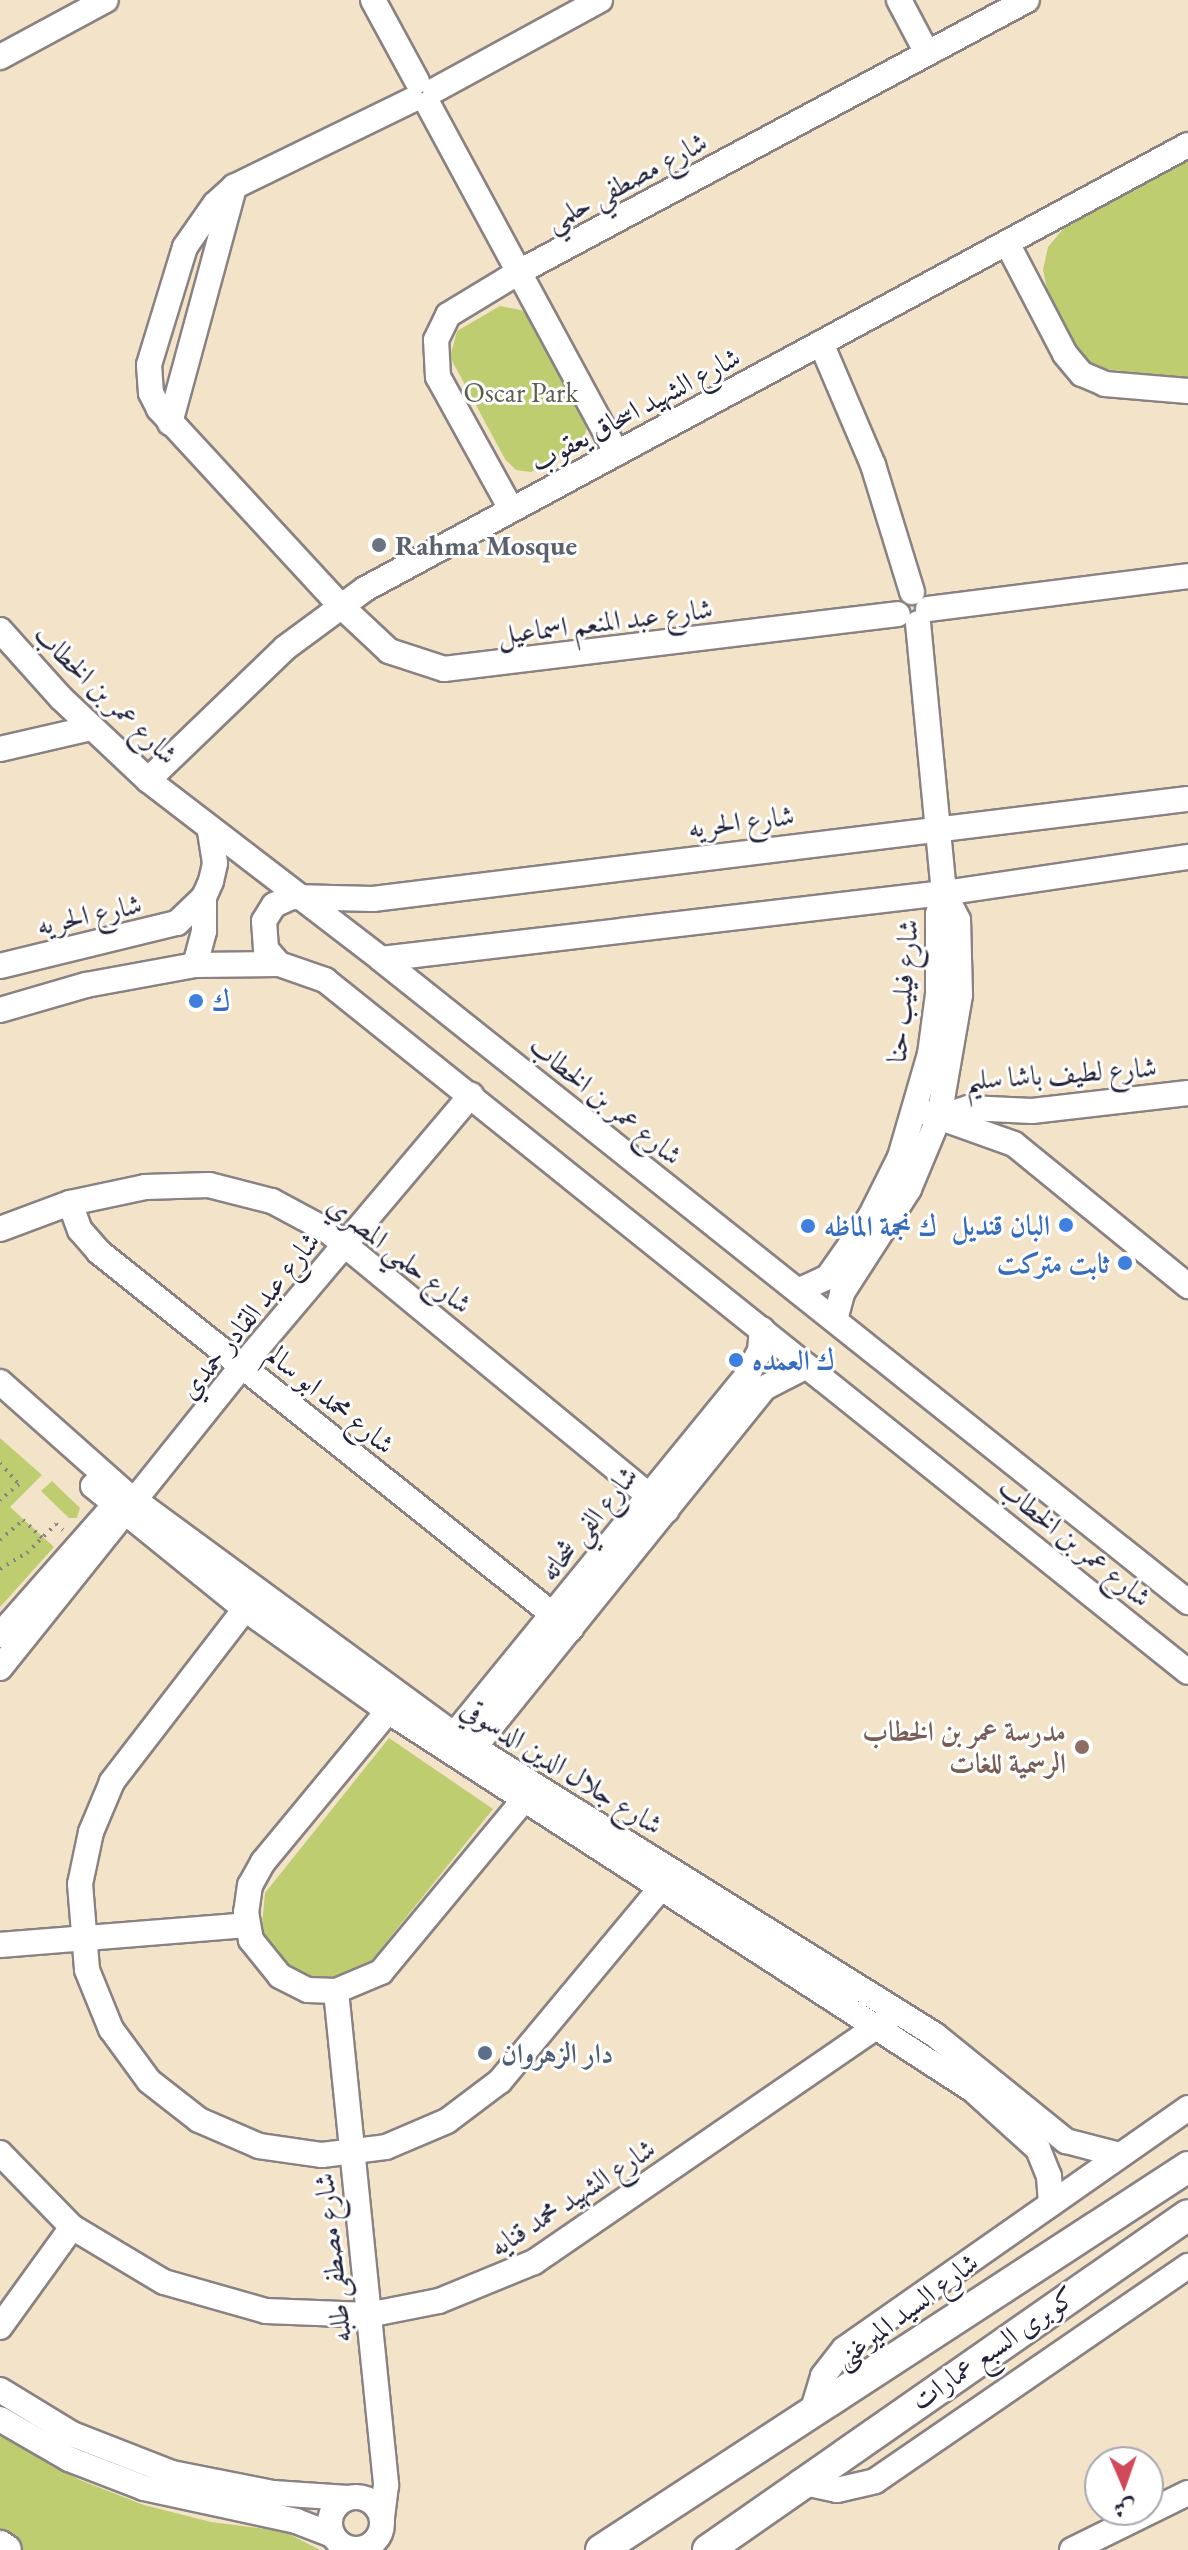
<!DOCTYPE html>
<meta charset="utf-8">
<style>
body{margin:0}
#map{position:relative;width:1188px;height:2550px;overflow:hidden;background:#f3e3c8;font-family:"EB Garamond",Amiri,serif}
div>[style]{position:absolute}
.green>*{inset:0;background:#becd6f}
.path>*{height:4px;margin-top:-2px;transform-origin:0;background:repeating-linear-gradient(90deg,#8a8282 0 2px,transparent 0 8px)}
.roads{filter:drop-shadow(2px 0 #8a8282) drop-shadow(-2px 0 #8a8282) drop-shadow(0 2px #8a8282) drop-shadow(0 -2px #8a8282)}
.minor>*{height:24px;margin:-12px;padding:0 12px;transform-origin:12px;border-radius:12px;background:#fff}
.minor>.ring{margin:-12px;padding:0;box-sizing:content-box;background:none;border:24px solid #fff;border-radius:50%}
.major>*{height:30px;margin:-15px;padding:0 15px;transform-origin:15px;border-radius:15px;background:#fff}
.dots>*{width:22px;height:22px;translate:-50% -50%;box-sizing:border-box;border:4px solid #fff;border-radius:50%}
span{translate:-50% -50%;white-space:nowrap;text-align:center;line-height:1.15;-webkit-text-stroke:6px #fff;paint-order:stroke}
.street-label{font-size:28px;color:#22223b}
.park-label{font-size:28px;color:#595e4d}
.worship-label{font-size:28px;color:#5b616d;font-weight:700}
.left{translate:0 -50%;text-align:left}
.shop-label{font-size:28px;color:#366cbe;font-weight:700}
.right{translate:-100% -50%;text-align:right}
.education-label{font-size:28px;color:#785e54;font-weight:700}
.service-label{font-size:28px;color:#4e5e75;font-weight:700}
.north{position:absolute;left:1084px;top:2446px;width:80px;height:80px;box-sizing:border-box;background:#fff;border:2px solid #a7a7b1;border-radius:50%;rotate:178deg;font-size:22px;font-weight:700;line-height:32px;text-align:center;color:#22223b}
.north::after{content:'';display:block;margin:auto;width:28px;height:36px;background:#d1495b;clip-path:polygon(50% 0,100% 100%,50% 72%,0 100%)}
</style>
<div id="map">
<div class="green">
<div style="clip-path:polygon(1188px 159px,1188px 380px,1092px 367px,1078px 352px,1048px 294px,1043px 270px,1048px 247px,1063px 229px)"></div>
<div style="clip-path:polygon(500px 306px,521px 310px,532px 318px,589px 421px,581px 446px,531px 472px,516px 470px,505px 459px,450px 357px,457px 331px)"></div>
<div style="clip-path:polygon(0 1438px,42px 1475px,10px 1507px,54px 1547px,0 1607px)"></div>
<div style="clip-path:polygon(52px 1481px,80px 1508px,77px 1518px,69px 1518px,41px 1491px)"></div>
<div style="clip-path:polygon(389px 1738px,493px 1809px,368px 1965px,342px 1980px,299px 1979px,261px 1936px,265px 1893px)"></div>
<div style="clip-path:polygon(0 2436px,80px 2480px,144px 2505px,211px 2522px,283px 2531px,320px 2550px,0 2550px)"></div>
</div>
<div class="path">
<div style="left:0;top:1463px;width:28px;rotate:48deg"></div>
<div style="left:19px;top:1484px;width:25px;rotate:140deg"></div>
<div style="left:0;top:1540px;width:30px;rotate:-41deg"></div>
<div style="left:23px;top:1520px;width:26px;rotate:43deg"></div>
<div style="left:0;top:1569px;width:31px;rotate:-31deg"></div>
<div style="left:27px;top:1553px;width:41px;rotate:-45deg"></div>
<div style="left:56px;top:1524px;width:9px;rotate:41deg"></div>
</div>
<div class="roads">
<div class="minor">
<div style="left:373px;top:0;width:92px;rotate:61.5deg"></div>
<div style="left:899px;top:0;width:60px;rotate:62.2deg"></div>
<div style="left:0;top:57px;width:120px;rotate:-28.3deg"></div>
<div style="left:435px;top:90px;width:188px;rotate:-28.6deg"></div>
<div style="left:412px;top:100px;width:198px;rotate:154deg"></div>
<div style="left:234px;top:187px;width:25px;rotate:138deg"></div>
<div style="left:215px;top:204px;width:52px;rotate:124.9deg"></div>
<div style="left:185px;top:247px;width:123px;rotate:107deg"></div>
<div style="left:149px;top:365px;width:28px;rotate:86deg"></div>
<div style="left:151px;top:393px;width:18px;rotate:63deg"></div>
<div style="left:159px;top:409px;width:267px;rotate:47.3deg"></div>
<div style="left:340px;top:605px;width:67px;rotate:43.2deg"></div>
<div style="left:389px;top:651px;width:58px;rotate:18.1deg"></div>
<div style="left:444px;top:669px;width:457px;rotate:-6.9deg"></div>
<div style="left:428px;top:104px;width:397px;rotate:61.6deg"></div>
<div style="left:1007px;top:243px;width:125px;rotate:62.4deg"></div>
<div style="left:1065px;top:354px;width:26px;rotate:50deg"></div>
<div style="left:1082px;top:374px;width:25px;rotate:23deg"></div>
<div style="left:1105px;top:384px;width:83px;rotate:4.8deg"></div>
<div style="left:821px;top:343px;width:133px;rotate:66.9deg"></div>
<div style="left:873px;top:465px;width:133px;rotate:72.9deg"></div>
<div style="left:170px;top:423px;width:245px;rotate:-74.8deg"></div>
<div style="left:511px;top:509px;width:151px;rotate:-118.9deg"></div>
<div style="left:438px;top:377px;width:37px;rotate:-93deg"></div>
<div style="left:436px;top:340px;width:28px;rotate:-64deg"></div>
<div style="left:448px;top:315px;width:83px;rotate:-31.2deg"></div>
<div style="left:519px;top:272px;width:576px;rotate:-28.17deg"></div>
<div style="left:928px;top:609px;width:262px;rotate:-7.2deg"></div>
<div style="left:0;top:630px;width:91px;rotate:48.1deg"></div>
<div style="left:61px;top:698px;width:120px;rotate:43.3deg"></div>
<div style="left:148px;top:780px;width:294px;rotate:37.5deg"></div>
<div style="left:381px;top:959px;width:1032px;rotate:38.55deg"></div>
<div style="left:0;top:749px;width:93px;rotate:-13deg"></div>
<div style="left:148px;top:780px;width:190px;rotate:-43.9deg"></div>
<div style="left:285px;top:648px;width:99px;rotate:-36.4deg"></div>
<div style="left:365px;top:589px;width:935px;rotate:-28.35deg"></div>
<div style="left:381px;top:959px;width:567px;rotate:-6.69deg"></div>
<div style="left:944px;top:893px;width:247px;rotate:-8.4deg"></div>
<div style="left:279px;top:964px;width:20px;rotate:-131deg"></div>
<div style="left:266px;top:949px;width:28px;rotate:-94deg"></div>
<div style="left:264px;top:921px;width:19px;rotate:-58deg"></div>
<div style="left:274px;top:905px;width:20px;rotate:-24deg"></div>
<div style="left:292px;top:897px;width:81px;rotate:1.4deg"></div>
<div style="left:373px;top:899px;width:821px;rotate:-7deg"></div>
<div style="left:195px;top:965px;width:35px;rotate:-75deg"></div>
<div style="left:204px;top:931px;width:34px;rotate:-90deg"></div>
<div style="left:0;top:966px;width:182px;rotate:-13.7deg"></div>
<div style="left:177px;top:923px;width:37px;rotate:-44deg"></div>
<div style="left:204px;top:897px;width:17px;rotate:-66deg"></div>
<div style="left:211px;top:881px;width:18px;rotate:-77deg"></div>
<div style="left:215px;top:863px;width:36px;rotate:-99deg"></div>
<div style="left:0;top:1010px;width:90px;rotate:-16.2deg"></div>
<div style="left:86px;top:985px;width:111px;rotate:-10.4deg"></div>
<div style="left:195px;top:965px;width:84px;rotate:-0.7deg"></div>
<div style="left:279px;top:964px;width:49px;rotate:19.2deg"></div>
<div style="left:325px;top:980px;width:1106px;rotate:38.72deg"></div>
<div style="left:927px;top:1113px;width:92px;rotate:19.6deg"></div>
<div style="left:1014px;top:1144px;width:225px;rotate:39.2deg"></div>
<div style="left:939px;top:1117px;width:30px;rotate:-17deg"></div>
<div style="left:968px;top:1108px;width:64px;rotate:2.7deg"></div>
<div style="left:1032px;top:1111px;width:157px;rotate:-6.6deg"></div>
<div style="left:70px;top:1203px;width:29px;rotate:70deg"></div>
<div style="left:80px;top:1230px;width:29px;rotate:49deg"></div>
<div style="left:99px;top:1252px;width:604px;rotate:38.62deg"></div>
<div style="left:0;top:1229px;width:75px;rotate:-20.4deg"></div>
<div style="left:70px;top:1203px;width:77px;rotate:-12deg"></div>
<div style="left:145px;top:1187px;width:64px;rotate:-1.8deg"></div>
<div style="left:209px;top:1185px;width:65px;rotate:14.3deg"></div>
<div style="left:272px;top:1201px;width:64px;rotate:28.2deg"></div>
<div style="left:328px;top:1231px;width:439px;rotate:39.5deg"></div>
<div style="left:798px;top:1291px;width:33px;rotate:-25deg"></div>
<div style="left:828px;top:1277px;width:73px;rotate:-55deg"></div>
<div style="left:870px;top:1217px;width:67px;rotate:-63.4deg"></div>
<div style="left:900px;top:1157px;width:107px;rotate:-73.8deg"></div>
<div style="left:930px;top:1054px;width:61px;rotate:-82.4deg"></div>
<div style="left:938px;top:994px;width:80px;rotate:-90deg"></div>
<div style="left:938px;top:914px;width:22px;rotate:-74deg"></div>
<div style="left:944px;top:893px;width:271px;rotate:-95.5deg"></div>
<div style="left:835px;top:1320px;width:28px;rotate:-75deg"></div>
<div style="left:842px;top:1293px;width:124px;rotate:-57.2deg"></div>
<div style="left:909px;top:1189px;width:78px;rotate:-67.4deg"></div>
<div style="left:939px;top:1117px;width:124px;rotate:-80.2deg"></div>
<div style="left:960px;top:995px;width:75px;rotate:-91.5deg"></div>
<div style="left:958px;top:920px;width:30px;rotate:-117deg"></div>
<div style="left:0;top:1382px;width:167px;rotate:41.6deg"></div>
<div style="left:125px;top:1493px;width:408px;rotate:36.3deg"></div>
<div style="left:454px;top:1735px;width:567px;rotate:31.95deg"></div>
<div style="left:935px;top:2035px;width:169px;rotate:39deg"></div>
<div style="left:1066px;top:2141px;width:56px;rotate:14.5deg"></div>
<div style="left:93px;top:1486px;width:196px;rotate:39deg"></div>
<div style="left:245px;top:1609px;width:176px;rotate:35.5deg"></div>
<div style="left:388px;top:1711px;width:697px;rotate:32.94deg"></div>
<div style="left:973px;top:2090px;width:88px;rotate:42.2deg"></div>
<div style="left:1038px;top:2149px;width:29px;rotate:68deg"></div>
<div style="left:1049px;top:2176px;width:28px;rotate:86deg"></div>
<div style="left:255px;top:1596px;width:235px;rotate:127.6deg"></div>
<div style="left:112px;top:1782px;width:54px;rotate:112.8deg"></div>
<div style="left:91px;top:1832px;width:53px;rotate:101.9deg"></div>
<div style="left:80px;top:1884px;width:86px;rotate:85.3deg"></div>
<div style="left:87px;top:1970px;width:64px;rotate:67.9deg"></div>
<div style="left:111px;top:2029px;width:64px;rotate:53.8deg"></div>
<div style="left:149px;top:2081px;width:63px;rotate:38deg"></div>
<div style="left:199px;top:2120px;width:65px;rotate:23.4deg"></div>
<div style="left:259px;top:2146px;width:64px;rotate:8.1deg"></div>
<div style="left:322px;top:2155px;width:64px;rotate:-7.1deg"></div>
<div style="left:386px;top:2147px;width:66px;rotate:-23.1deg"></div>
<div style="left:447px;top:2121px;width:66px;rotate:-37deg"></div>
<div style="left:500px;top:2081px;width:267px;rotate:-50.2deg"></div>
<div style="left:0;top:1635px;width:189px;rotate:-48.6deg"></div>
<div style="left:0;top:1668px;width:387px;rotate:-51.3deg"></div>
<div style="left:242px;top:1366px;width:355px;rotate:-49.8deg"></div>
<div style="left:388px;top:1711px;width:196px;rotate:129.6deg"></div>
<div style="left:263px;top:1862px;width:26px;rotate:119deg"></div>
<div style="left:250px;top:1885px;width:27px;rotate:98deg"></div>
<div style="left:246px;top:1912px;width:28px;rotate:80deg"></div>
<div style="left:251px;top:1940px;width:46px;rotate:51.1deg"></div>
<div style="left:280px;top:1976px;width:31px;rotate:27deg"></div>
<div style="left:308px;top:1990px;width:28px;rotate:2deg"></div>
<div style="left:336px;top:1991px;width:49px;rotate:-22.9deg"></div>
<div style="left:381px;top:1972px;width:222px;rotate:-50.3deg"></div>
<div style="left:444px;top:1747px;width:479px;rotate:-50.8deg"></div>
<div style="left:747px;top:1376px;width:28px;rotate:-63deg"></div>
<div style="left:760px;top:1351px;width:22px;rotate:-85deg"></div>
<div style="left:465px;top:1759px;width:476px;rotate:-51.1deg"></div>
<div style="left:764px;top:1388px;width:48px;rotate:-27.1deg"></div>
<div style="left:0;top:1945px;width:248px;rotate:-4.6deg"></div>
<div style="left:336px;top:1991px;width:497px;rotate:84.2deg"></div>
<div style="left:386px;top:2485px;width:34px;rotate:97deg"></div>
<div style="left:0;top:2153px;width:103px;rotate:45.8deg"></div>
<div style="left:72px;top:2227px;width:107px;rotate:30.9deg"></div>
<div style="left:164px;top:2282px;width:106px;rotate:15.9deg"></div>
<div style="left:266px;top:2311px;width:102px;rotate:2.2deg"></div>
<div style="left:368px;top:2315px;width:72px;rotate:-11.2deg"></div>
<div style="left:439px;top:2301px;width:103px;rotate:-22.3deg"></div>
<div style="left:534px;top:2262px;width:431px;rotate:-34.5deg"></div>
<div style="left:0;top:2327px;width:123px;rotate:-54.2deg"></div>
<div style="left:0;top:2390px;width:84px;rotate:31.4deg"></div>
<div style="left:72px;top:2434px;width:107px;rotate:21.3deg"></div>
<div style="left:172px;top:2473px;width:103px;rotate:11.2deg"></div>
<div style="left:273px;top:2493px;width:75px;rotate:3.8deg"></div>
<div style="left:813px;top:2409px;width:34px;rotate:-73deg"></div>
<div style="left:823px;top:2376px;width:34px;rotate:-52deg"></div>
<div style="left:844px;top:2349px;width:420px;rotate:-35deg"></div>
<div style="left:0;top:2419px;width:80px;rotate:30.1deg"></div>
<div style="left:69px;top:2459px;width:80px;rotate:21.1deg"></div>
<div style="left:144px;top:2488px;width:156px;rotate:12.2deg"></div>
<div style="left:296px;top:2521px;width:39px;rotate:21deg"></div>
<div style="left:800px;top:2482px;width:38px;rotate:12deg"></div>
<div style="left:837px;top:2490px;width:39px;rotate:-13deg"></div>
<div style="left:875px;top:2481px;width:380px;rotate:-34.5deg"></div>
<div class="ring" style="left:330px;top:2497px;width:28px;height:28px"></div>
<div style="left:1072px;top:2550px;width:129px;rotate:-26.2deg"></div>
</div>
<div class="major">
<div style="left:0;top:2546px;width:7px;rotate:34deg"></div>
<div style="left:601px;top:2550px;width:701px;rotate:-33.12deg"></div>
<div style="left:708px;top:2550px;width:585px;rotate:-34.91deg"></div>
</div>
</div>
<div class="dots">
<div style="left:379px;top:545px;background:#6b7280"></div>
<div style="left:196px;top:1001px;background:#3f7fe0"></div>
<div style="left:1066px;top:1225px;background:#3f7fe0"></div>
<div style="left:808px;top:1226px;background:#3f7fe0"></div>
<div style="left:1125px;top:1263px;background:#3f7fe0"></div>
<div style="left:736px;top:1360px;background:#3f7fe0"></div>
<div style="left:1082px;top:1747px;background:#8d6e63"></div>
<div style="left:485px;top:2053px;background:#5c6f8a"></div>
</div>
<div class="street-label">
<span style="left:626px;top:181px;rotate:-28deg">شارع مصطفي حلمي</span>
<span style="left:635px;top:409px;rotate:-28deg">شارع الشهيد اسحاق يعقوب</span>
<span style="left:605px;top:621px;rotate:-7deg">شارع عبد المنعم اسماعيل</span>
<span style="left:106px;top:694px;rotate:44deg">شارع عمر بن الخطاب</span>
<span style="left:741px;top:821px;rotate:-7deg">شارع الحريه</span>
<span style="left:89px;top:914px;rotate:-12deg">شارع الحريه</span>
<span style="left:902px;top:991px;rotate:-85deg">شارع فيليب حنا</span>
<span style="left:1061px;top:1073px;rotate:-4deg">شارع لطيف باشا سليم</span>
<span style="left:606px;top:1100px;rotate:39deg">شارع عمر بن الخطاب</span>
<span style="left:400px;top:1254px;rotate:38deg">شارع حلمي المصري</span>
<span style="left:249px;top:1315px;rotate:-51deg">شارع عبد القادر حمدي</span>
<span style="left:331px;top:1399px;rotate:39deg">شارع محمد ابو سالم</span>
<span style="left:588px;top:1523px;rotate:-51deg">شارع الفي شحاته</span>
<span style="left:1075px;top:1542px;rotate:39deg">شارع عمر بن الخطاب</span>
<span style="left:562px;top:1766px;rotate:32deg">شارع جلال الدين الدسوقي</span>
<span style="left:572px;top:2197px;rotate:-33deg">شارع الشهيد محمد قنايه</span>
<span style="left:332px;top:2258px;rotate:-96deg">شارع مصطفى طلبه</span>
<span style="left:906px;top:2310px;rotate:-37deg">شارع السيد الميرغنى</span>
<span style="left:993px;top:2348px;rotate:-35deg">كوبرى السبع عمارات</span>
</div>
<div class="park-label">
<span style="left:521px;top:392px">Oscar Park</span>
</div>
<div class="worship-label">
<span class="left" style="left:395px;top:545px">Rahma Mosque</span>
</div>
<div class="shop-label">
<span class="left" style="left:212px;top:1001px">ك</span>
<span class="right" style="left:1050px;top:1225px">البان قنديل</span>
<span class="left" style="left:824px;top:1226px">ك نجمة الماظه</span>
<span class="right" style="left:1109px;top:1263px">ثابت متركت</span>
<span class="left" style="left:752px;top:1360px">ك العمده</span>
</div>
<div class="education-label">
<span class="right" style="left:1066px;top:1747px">مدرسة عمر بن الخطاب<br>الرسمية للغات</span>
</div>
<div class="service-label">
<span class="left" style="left:501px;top:2053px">دار الزهروان</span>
</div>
<div class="north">ش</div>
</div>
